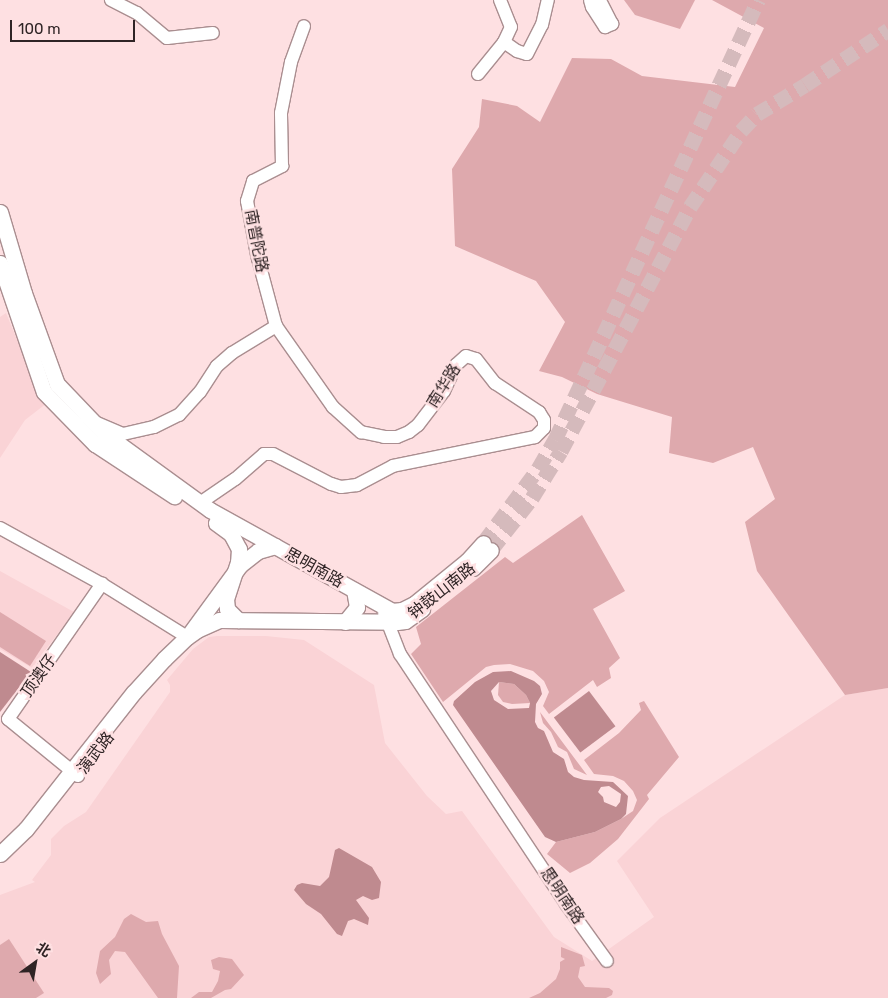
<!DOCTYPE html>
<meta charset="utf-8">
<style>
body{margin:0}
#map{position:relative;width:888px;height:998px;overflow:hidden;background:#fee0e2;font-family:Rubik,"Noto Sans SC",sans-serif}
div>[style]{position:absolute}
.built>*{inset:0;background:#fad3d6}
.green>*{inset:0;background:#dea9ad}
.water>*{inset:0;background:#bf8a8f;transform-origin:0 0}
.major-tunnel>*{height:15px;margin-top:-7.5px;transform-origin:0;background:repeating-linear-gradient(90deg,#d5babc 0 15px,transparent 0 23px)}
.roads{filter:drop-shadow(1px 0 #aa8e90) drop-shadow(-1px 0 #aa8e90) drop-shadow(0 1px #aa8e90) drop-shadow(0 -1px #aa8e90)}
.minor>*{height:12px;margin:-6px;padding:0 6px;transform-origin:6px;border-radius:6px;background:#fff}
.major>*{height:15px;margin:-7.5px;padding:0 7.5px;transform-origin:7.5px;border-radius:7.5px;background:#fff}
span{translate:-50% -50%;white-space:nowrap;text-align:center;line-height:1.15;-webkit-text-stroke:5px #fee0e2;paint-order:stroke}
.street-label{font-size:16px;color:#2f2425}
.north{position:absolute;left:10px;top:938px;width:50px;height:50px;-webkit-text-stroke:4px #fee0e2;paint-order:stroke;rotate:32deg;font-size:14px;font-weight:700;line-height:20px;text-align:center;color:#2f2425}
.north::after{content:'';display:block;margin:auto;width:18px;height:22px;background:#2f2425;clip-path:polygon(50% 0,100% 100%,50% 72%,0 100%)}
.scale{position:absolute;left:10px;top:20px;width:125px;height:22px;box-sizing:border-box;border:2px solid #2f2425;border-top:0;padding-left:6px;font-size:15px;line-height:18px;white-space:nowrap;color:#2f2425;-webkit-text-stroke:4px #fee0e2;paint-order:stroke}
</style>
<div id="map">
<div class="built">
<div style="clip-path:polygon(6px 313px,39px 393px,47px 403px,25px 420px,0 458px,0 317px)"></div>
<div style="clip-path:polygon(0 571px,74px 612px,32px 668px,0 649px)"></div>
<div style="clip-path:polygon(217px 636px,266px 636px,304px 640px,374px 685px,385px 743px,427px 796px,446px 814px,462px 811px,554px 937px,592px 961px,654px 917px,617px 861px,660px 818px,845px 695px,888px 688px,888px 998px,0 998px,0 895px,35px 882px,32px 880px,51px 855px,51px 839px,64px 826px,86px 812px,170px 692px,170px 685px,167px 680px,193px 649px,209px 637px)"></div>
</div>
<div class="green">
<div style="clip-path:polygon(624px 0,695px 0,680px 29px,635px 15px)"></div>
<div style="clip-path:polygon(712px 0,888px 0,888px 688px,845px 695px,757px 571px,745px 522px,775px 499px,753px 447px,713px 463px,669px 453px,672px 417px,597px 394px,562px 377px,539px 371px,565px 322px,536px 281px,455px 246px,452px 169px,479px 127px,482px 99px,517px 106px,540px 122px,572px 58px,611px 59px,642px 76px,735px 87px,764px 28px)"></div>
<div style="clip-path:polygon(582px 515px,625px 591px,593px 609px,620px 658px,609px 668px,611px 678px,597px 687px,593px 680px,549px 714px,543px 706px,549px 692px,544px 681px,533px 671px,510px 664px,494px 665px,486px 667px,443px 702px,411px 654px,421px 644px,416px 627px,505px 557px,513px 563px)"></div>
<div style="clip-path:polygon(0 612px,46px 641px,30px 666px,0 647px)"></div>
<div style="clip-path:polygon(499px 682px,514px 684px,526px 695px,530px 703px,512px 704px,503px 702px,498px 695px)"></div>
<div style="clip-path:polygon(644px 701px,679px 757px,647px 795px,649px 799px,618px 839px,590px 863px,570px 873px,547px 854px,556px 842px,595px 832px,621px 819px,633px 811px,637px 800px,633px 791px,624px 781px,613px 776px,594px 774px,584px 760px,619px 733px,641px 710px,639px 703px)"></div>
<div style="clip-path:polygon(540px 712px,587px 775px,574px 769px,567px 752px,558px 747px,551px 732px,543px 723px)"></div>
<div style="clip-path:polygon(131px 914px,146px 922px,158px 921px,162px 934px,179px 966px,177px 998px,158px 998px,125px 952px,115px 951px,109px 960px,111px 974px,100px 984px,96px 973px,100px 951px,115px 937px,124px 919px)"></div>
<div style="clip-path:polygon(9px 939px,44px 993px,36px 998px,0 998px,0 945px)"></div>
<div style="clip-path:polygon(561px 947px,582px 955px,585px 966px,580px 967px,578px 977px,585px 987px,609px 988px,613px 991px,612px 995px,606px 998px,529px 998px,540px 993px,556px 979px,560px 969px,560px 962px,565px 959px,561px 957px)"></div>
<div style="clip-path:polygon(219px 957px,232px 959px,244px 975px,231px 989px,225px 990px,211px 998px,191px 998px,199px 992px,212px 992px,218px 981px,220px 971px,213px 969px,211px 960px)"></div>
</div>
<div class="water">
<div style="clip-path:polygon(0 652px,31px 672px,0 712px)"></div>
<div style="clip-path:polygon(evenodd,511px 671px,534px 681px,540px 686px,542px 694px,536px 704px,535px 722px,538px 728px,544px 731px,553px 752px,564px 759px,568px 772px,574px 777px,584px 780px,613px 782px,628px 796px,626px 814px,621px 819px,595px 832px,556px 842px,545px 837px,453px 705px,454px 701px,475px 682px,493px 672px,511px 671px,499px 682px,514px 684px,526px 695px,530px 703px,529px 708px,508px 709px,494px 700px,491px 691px,499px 682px,511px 671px,609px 786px,621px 794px,620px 802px,616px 807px,604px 802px,603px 797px,598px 792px,601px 787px,609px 786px)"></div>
<div style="left:589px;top:691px;width:44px;height:44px;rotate:53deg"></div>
<div style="clip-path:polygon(339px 848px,372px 867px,381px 882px,379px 898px,372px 900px,363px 896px,356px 900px,369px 918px,368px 925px,354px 919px,348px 921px,342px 936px,337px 934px,321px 914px,306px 904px,294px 890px,297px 885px,302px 883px,320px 886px,329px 877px,335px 850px)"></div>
</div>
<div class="major-tunnel">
<div style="left:483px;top:543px;width:92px;rotate:-53.4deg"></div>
<div style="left:538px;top:469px;width:34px;rotate:-60deg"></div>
<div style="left:555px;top:440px;width:485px;rotate:-65.2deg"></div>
<div style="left:491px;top:550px;width:66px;rotate:-51.7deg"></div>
<div style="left:532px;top:498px;width:55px;rotate:-58.3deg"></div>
<div style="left:561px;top:451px;width:276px;rotate:-62.1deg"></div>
<div style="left:690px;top:207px;width:92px;rotate:-56.1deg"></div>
<div style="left:741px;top:131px;width:23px;rotate:-47deg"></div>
<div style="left:757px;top:114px;width:56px;rotate:-31.1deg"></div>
<div style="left:805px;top:85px;width:100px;rotate:-33.5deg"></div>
</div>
<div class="roads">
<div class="minor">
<div style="left:111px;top:0;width:29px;rotate:27deg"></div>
<div style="left:137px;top:13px;width:39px;rotate:40deg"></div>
<div style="left:167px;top:38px;width:46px;rotate:-6.2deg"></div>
<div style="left:500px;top:0;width:29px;rotate:68deg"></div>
<div style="left:511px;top:27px;width:17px;rotate:115deg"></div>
<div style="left:504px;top:42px;width:16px;rotate:35deg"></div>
<div style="left:517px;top:51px;width:10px;rotate:17deg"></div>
<div style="left:527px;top:54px;width:33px;rotate:-63deg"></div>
<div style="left:542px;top:25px;width:26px;rotate:-77deg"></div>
<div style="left:590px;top:0;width:7px;rotate:74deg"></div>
<div style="left:592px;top:7px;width:24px;rotate:57deg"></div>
<div style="left:605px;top:27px;width:8px;rotate:-23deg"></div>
<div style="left:612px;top:24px;width:27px;rotate:-117deg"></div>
<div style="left:478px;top:74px;width:41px;rotate:-50.9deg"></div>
<div style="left:276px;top:326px;width:73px;rotate:-105deg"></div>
<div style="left:257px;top:255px;width:55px;rotate:-100.5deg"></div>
<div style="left:247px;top:201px;width:21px;rotate:-73deg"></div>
<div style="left:253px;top:181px;width:33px;rotate:-27deg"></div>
<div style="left:282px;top:166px;width:53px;rotate:-91.1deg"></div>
<div style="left:281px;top:113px;width:52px;rotate:-78.9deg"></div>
<div style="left:291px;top:62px;width:38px;rotate:-70deg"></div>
<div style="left:97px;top:423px;width:28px;rotate:23deg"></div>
<div style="left:123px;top:434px;width:32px;rotate:-13deg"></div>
<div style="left:154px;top:427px;width:28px;rotate:-26deg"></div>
<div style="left:179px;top:415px;width:31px;rotate:-48deg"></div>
<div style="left:200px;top:392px;width:31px;rotate:-57deg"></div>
<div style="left:217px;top:366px;width:20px;rotate:-41deg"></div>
<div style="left:232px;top:353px;width:52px;rotate:-31.5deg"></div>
<div style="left:276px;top:326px;width:99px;rotate:54.9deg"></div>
<div style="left:333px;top:407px;width:38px;rotate:42deg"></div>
<div style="left:361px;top:432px;width:24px;rotate:12deg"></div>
<div style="left:384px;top:437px;width:13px"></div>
<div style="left:397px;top:437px;width:13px;rotate:-23deg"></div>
<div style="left:409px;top:432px;width:11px;rotate:-38deg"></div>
<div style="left:418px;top:425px;width:43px;rotate:-52.6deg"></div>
<div style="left:444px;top:391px;width:29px;rotate:-65deg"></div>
<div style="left:456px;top:365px;width:13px;rotate:-42deg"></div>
<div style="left:466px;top:356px;width:10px;rotate:17deg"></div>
<div style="left:476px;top:359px;width:31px;rotate:52deg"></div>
<div style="left:495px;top:383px;width:53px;rotate:33.4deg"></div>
<div style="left:539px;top:412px;width:9px;rotate:58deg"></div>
<div style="left:544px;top:420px;width:8px;rotate:90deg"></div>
<div style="left:544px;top:428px;width:13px;rotate:135deg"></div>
<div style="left:535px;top:437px;width:145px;rotate:168.5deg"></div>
<div style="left:393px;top:466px;width:41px;rotate:152.2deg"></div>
<div style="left:357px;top:485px;width:16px;rotate:173deg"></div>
<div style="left:341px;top:487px;width:10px;rotate:-163deg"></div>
<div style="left:331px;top:484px;width:65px;rotate:-152.7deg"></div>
<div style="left:273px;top:454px;width:9px;rotate:180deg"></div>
<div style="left:264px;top:454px;width:38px;rotate:139deg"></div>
<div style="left:235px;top:479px;width:42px;rotate:145.6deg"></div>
<div style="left:0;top:528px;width:116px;rotate:28.8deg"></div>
<div style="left:102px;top:584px;width:100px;rotate:31.9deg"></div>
<div style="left:384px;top:613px;width:44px;rotate:68.7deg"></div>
<div style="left:400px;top:654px;width:300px;rotate:56.4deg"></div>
<div style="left:566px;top:904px;width:70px;rotate:54.3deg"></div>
<div style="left:78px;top:776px;width:90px;rotate:-140.8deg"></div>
<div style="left:8px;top:719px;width:165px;rotate:-55.2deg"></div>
</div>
<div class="major">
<div style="left:0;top:212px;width:84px;rotate:73.5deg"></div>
<div style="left:24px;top:293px;width:97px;rotate:70.1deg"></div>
<div style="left:57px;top:384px;width:68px;rotate:46.2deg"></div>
<div style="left:104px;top:433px;width:131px;rotate:36deg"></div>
<div style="left:210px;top:510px;width:208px;rotate:29deg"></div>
<div style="left:392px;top:611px;width:10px;rotate:-6deg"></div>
<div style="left:402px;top:610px;width:13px;rotate:-27deg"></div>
<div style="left:414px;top:604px;width:68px;rotate:-39.1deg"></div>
<div style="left:467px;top:561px;width:24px;rotate:-48deg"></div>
<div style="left:0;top:263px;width:136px;rotate:71.2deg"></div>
<div style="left:44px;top:392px;width:73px;rotate:45.6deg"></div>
<div style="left:95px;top:444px;width:95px;rotate:33.4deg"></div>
<div style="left:216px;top:523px;width:19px;rotate:36deg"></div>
<div style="left:231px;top:534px;width:17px;rotate:62deg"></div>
<div style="left:239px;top:549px;width:13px;rotate:94deg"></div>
<div style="left:238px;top:562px;width:39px;rotate:108deg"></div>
<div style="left:226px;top:599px;width:10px;rotate:84deg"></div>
<div style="left:227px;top:609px;width:16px;rotate:45deg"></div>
<div style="left:473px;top:568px;width:25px;rotate:-45deg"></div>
<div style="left:345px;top:622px;width:19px;rotate:-51deg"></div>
<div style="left:357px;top:607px;width:17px;rotate:-100deg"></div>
<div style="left:191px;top:632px;width:83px;rotate:-53.8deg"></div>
<div style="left:240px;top:565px;width:23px;rotate:-38deg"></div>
<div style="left:258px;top:551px;width:18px;rotate:-16deg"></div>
<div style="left:0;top:854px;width:36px;rotate:-44deg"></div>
<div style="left:26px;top:829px;width:174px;rotate:-51.8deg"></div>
<div style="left:134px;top:692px;width:45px;rotate:-47.7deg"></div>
<div style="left:164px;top:659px;width:32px;rotate:-44deg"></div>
<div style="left:187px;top:637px;width:12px;rotate:-35deg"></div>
<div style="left:197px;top:630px;width:24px;rotate:-24deg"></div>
<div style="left:219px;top:620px;width:178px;rotate:0.6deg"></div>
<div style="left:397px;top:622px;width:8px;rotate:-7deg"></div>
<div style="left:405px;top:621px;width:21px;rotate:-35deg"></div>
</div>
</div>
<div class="street-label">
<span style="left:256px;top:241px;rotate:79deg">南普陀路</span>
<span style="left:444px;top:386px;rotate:-58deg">南华路</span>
<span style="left:314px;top:568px;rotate:29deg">思明南路</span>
<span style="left:442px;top:591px;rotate:-38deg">钟鼓山南路</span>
<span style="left:39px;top:676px;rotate:-55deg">顶澳仔</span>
<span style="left:96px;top:753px;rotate:-52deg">演武路</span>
<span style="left:562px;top:896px;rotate:56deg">思明南路</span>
</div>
<div class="north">北</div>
<div class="scale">100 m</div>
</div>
